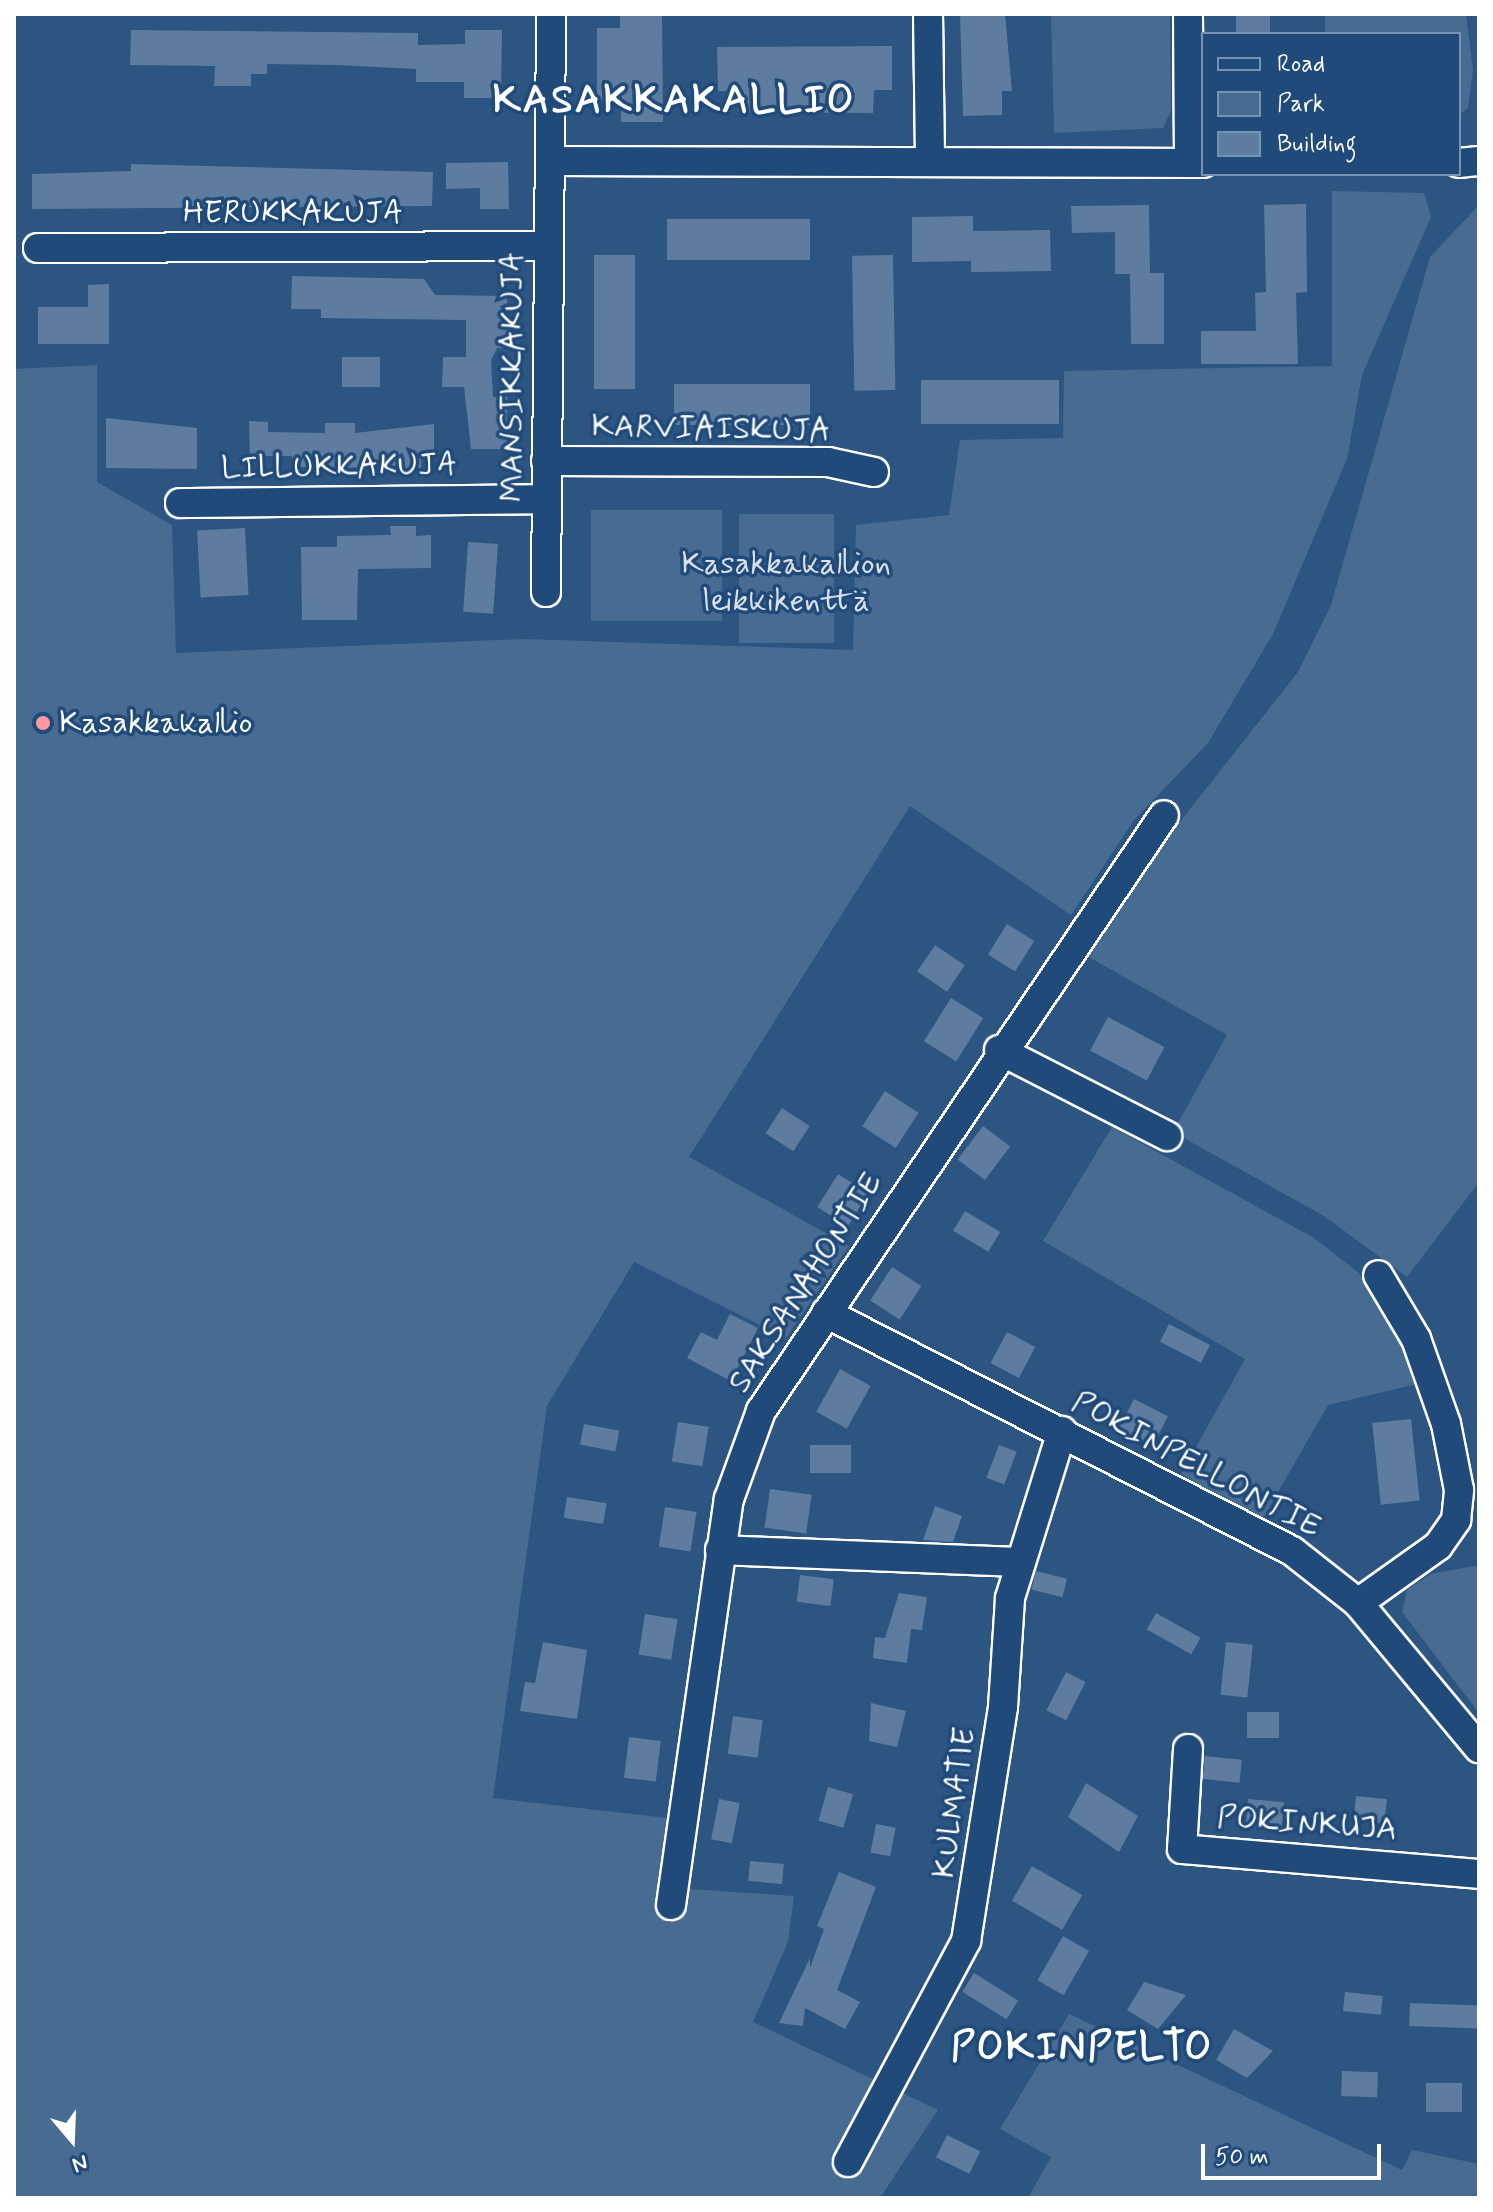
<!DOCTYPE html>
<meta charset="utf-8">
<style>
body{margin:0}
#map{position:relative;width:1493px;height:2212px;overflow:hidden;background:#2c5582;font-family:Mynerve,sans-serif}
div>[style]{position:absolute}
.green>*{inset:0;background:#486b92;transform-origin:0 0}
.building>*{inset:0;background:#5e7c9f;transform-origin:0 0}
.roads{filter:drop-shadow(2px 0 #fff) drop-shadow(-2px 0 #fff) drop-shadow(0 2px #fff) drop-shadow(0 -2px #fff)}
.minor>*{height:28px;margin:-14px;padding:0 14px;transform-origin:14px;border-radius:14px;background:#1f4a7a}
.dots>*{width:22px;height:22px;translate:-50% -50%;box-sizing:border-box;border:4px solid #1f4a7a;border-radius:50%}
span{translate:-50% -50%;white-space:nowrap;text-align:center;line-height:1.15;-webkit-text-stroke:7px #1f4a7a;paint-order:stroke}
.street-label{font-size:32px;color:#fff}
.park-label{font-size:32px;color:#dae1e9}
.poi-label{font-size:32px;color:#fff}
.left{translate:0 -50%;text-align:left}
.district-label{font-size:40px;color:#fff;font-weight:700;letter-spacing:2px}
.frame{position:absolute;inset:0;border:16px solid #fff;pointer-events:none}
.legend{position:absolute;left:1201px;top:32px;width:260px;height:144px;box-sizing:border-box;background:#1f4a7a;border:2px solid #7992af;margin:0;padding:10px 14px;list-style:none;font-size:24px;color:#fff}
.legend li{display:flex;align-items:center;gap:16px;height:40px}
.legend b{width:40px;border:2px solid #7992af}
.north{position:absolute;left:32px;top:2100px;width:80px;height:80px;-webkit-text-stroke:6px #1f4a7a;paint-order:stroke;rotate:161deg;font-size:22px;font-weight:700;line-height:32px;text-align:center;color:#fff}
.north::after{content:'';display:block;margin:auto;width:28px;height:36px;background:#fff;clip-path:polygon(50% 0,100% 100%,50% 72%,0 100%)}
.scale{position:absolute;left:1201px;top:2144px;width:180px;height:36px;box-sizing:border-box;border:4px solid #fff;border-top:0;padding-left:10px;font-size:24px;line-height:28px;white-space:nowrap;color:#fff;-webkit-text-stroke:6px #1f4a7a;paint-order:stroke}
</style>
<div id="map">
<div class="green">
<div style="clip-path:polygon(1051px 14px,1170px 14px,1171px 111px,1163px 128px,1054px 133px)"></div>
<div style="clip-path:polygon(1325px 14px,1466px 14px,1473px 70px,1468px 108px,1459px 115px,1459px 34px,1325px 34px)"></div>
<div style="clip-path:polygon(1332px 191px,1424px 193px,1431px 217px,1362px 375px,1347px 459px,1273px 634px,1208px 743px,1134px 820px,1071px 915px,910px 806px,689px 1157px,849px 1246px,786px 1338px,634px 1262px,547px 1406px,493px 1798px,667px 1818px,661px 1887px,794px 1896px,788px 1942px,753px 2022px,938px 2110px,880px 2198px,14px 2198px,14px 369px,97px 365px,97px 482px,172px 525px,176px 653px,524px 639px,853px 650px,856px 525px,949px 515px,960px 440px,1063px 438px,1064px 371px,1332px 366px)"></div>
<div style="clip-path:polygon(1479px 205px,1479px 1182px,1407px 1277px,1324px 1216px,1173px 1132px,1227px 1035px,1078px 951px,1298px 672px,1331px 605px,1430px 257px)"></div>
<div style="left:591px;top:510px;width:131px;height:111px"></div>
<div style="left:834px;top:514px;width:129px;height:95px;rotate:90deg"></div>
<div style="clip-path:polygon(1112px 1127px,1314px 1238px,1359px 1273px,1389px 1311px,1421px 1383px,1328px 1405px,1262px 1520px,1181px 1474px,1245px 1359px,1043px 1241px)"></div>
<div style="clip-path:polygon(1479px 1565px,1479px 1713px,1402px 1612px,1407px 1590px,1431px 1574px)"></div>
<div style="clip-path:polygon(1069px 2014px,1402px 2170px,1412px 2150px,1479px 2164px,1479px 2198px,1028px 2198px,1051px 2157px,1000px 2129px)"></div>
</div>
<div class="building">
<div style="clip-path:polygon(620px 14px,662px 14px,663px 122px,621px 122px,621px 100px,597px 100px,597px 28px,620px 28px)"></div>
<div style="clip-path:polygon(960px 14px,1005px 14px,1012px 91px,1002px 91px,1002px 115px,963px 116px)"></div>
<div style="left:1236px;top:14px;width:34px;height:20px"></div>
<div style="clip-path:polygon(131px 30px,418px 33px,418px 45px,465px 44px,465px 30px,502px 30px,501px 98px,464px 98px,464px 82px,416px 82px,416px 69px,338px 65px,267px 64px,267px 74px,251px 74px,251px 86px,214px 86px,215px 66px,130px 65px)"></div>
<div style="clip-path:polygon(892px 46px,892px 90px,874px 90px,873px 113px,738px 112px,738px 91px,718px 91px,717px 47px)"></div>
<div style="clip-path:polygon(508px 162px,509px 209px,480px 209px,480px 188px,446px 189px,446px 163px)"></div>
<div style="clip-path:polygon(131px 164px,433px 172px,432px 206px,32px 209px,32px 174px,131px 171px)"></div>
<div style="clip-path:polygon(1306px 204px,1307px 292px,1296px 293px,1298px 364px,1201px 364px,1201px 331px,1256px 331px,1255px 293px,1266px 292px,1264px 205px)"></div>
<div style="clip-path:polygon(1149px 205px,1150px 273px,1164px 273px,1164px 344px,1131px 344px,1130px 274px,1115px 274px,1115px 232px,1072px 233px,1071px 206px)"></div>
<div style="clip-path:polygon(973px 216px,973px 231px,1050px 230px,1051px 271px,971px 272px,971px 261px,912px 262px,912px 217px)"></div>
<div style="left:667px;top:219px;width:143px;height:41px"></div>
<div style="left:635px;top:255px;width:134px;height:41px;rotate:90deg"></div>
<div style="left:893px;top:255px;width:135px;height:41px;rotate:89deg"></div>
<div style="clip-path:polygon(292px 276px,424px 279px,435px 295px,507px 296px,507px 348px,497px 348px,491px 360px,493px 397px,507px 397px,507px 449px,471px 449px,464px 387px,442px 387px,443px 357px,466px 357px,466px 320px,321px 318px,321px 309px,291px 309px)"></div>
<div style="clip-path:polygon(109px 284px,109px 344px,38px 344px,38px 307px,88px 307px,88px 285px)"></div>
<div style="left:380px;top:357px;width:30px;height:38px;rotate:90deg"></div>
<div style="left:1059px;top:380px;width:44px;height:138px;rotate:90deg"></div>
<div style="left:674px;top:384px;width:136px;height:41px"></div>
<div style="clip-path:polygon(106px 418px,197px 428px,197px 469px,106px 468px)"></div>
<div style="clip-path:polygon(249px 421px,268px 422px,268px 432px,325px 433px,325px 423px,355px 423px,355px 433px,434px 424px,434px 457px,421px 457px,421px 468px,292px 467px,292px 456px,250px 456px)"></div>
<div style="clip-path:polygon(390px 526px,416px 526px,416px 536px,431px 535px,431px 568px,358px 569px,357px 620px,302px 620px,301px 547px,337px 547px,337px 536px,391px 535px)"></div>
<div style="left:245px;top:528px;width:67px;height:48px;rotate:87deg"></div>
<div style="left:498px;top:544px;width:70px;height:30px;rotate:94deg"></div>
<div style="left:1007px;top:924px;width:32px;height:36px;rotate:32deg"></div>
<div style="left:935px;top:945px;width:36px;height:32px;rotate:34deg"></div>
<div style="left:951px;top:998px;width:38px;height:51px;rotate:32deg"></div>
<div style="left:1108px;top:1017px;width:64px;height:38px;rotate:28deg"></div>
<div style="left:885px;top:1091px;width:40px;height:42px;rotate:33deg"></div>
<div style="left:782px;top:1108px;width:33px;height:30px;rotate:33deg"></div>
<div style="left:983px;top:1126px;width:34px;height:42px;rotate:37deg"></div>
<div style="left:838px;top:1174px;width:36px;height:39px;rotate:32deg"></div>
<div style="left:965px;top:1211px;width:41px;height:23px;rotate:31deg"></div>
<div style="left:892px;top:1267px;width:35px;height:40px;rotate:33deg"></div>
<div style="clip-path:polygon(730px 1314px,758px 1328px,731px 1381px,687px 1358px,701px 1332px,717px 1340px)"></div>
<div style="left:1169px;top:1324px;width:46px;height:20px;rotate:27deg"></div>
<div style="left:1007px;top:1332px;width:32px;height:35px;rotate:28deg"></div>
<div style="left:840px;top:1369px;width:35px;height:49px;rotate:29deg"></div>
<div style="left:1134px;top:1399px;width:38px;height:38px;rotate:27deg"></div>
<div style="left:1411px;top:1419px;width:82px;height:39px;rotate:84deg"></div>
<div style="left:678px;top:1422px;width:31px;height:40px;rotate:9deg"></div>
<div style="left:584px;top:1424px;width:36px;height:21px;rotate:11deg"></div>
<div style="left:810px;top:1445px;width:41px;height:28px"></div>
<div style="left:999px;top:1445px;width:19px;height:35px;rotate:21deg"></div>
<div style="left:770px;top:1489px;width:42px;height:39px;rotate:8deg"></div>
<div style="left:567px;top:1497px;width:40px;height:21px;rotate:9deg"></div>
<div style="clip-path:polygon(935px 1506px,962px 1516px,953px 1542px,923px 1540px)"></div>
<div style="left:665px;top:1507px;width:32px;height:40px;rotate:9deg"></div>
<div style="left:1036px;top:1571px;width:32px;height:19px;rotate:14deg"></div>
<div style="left:800px;top:1575px;width:34px;height:27px;rotate:7deg"></div>
<div style="clip-path:polygon(899px 1593px,927px 1597px,922px 1630px,911px 1629px,907px 1663px,873px 1658px,875px 1637px,885px 1638px)"></div>
<div style="left:1156px;top:1613px;width:51px;height:19px;rotate:29deg"></div>
<div style="left:645px;top:1614px;width:33px;height:41px;rotate:9deg"></div>
<div style="clip-path:polygon(543px 1642px,587px 1650px,577px 1719px,520px 1711px,525px 1682px,535px 1683px)"></div>
<div style="left:1226px;top:1642px;width:27px;height:53px;rotate:6deg"></div>
<div style="left:1066px;top:1672px;width:22px;height:43px;rotate:27deg"></div>
<div style="clip-path:polygon(871px 1703px,906px 1711px,897px 1747px,869px 1741px)"></div>
<div style="left:1247px;top:1712px;width:32px;height:26px"></div>
<div style="left:733px;top:1716px;width:30px;height:38px;rotate:8deg"></div>
<div style="left:629px;top:1737px;width:32px;height:41px;rotate:7deg"></div>
<div style="left:1205px;top:1756px;width:37px;height:23px;rotate:6deg"></div>
<div style="clip-path:polygon(1086px 1783px,1138px 1816px,1119px 1852px,1068px 1817px)"></div>
<div style="left:828px;top:1787px;width:26px;height:35px;rotate:16deg"></div>
<div style="left:1356px;top:1796px;width:31px;height:25px;rotate:6deg"></div>
<div style="left:719px;top:1799px;width:21px;height:41px;rotate:11deg"></div>
<div style="left:1248px;top:1799px;width:36px;height:27px;rotate:5deg"></div>
<div style="left:876px;top:1824px;width:20px;height:29px;rotate:11deg"></div>
<div style="left:750px;top:1861px;width:34px;height:20px;rotate:5deg"></div>
<div style="left:1032px;top:1866px;width:58px;height:40px;rotate:30deg"></div>
<div style="clip-path:polygon(839px 1872px,876px 1887px,837px 1990px,860px 2002px,845px 2029px,805px 2008px,803px 2026px,779px 2023px,810px 1958px,810px 1968px,824px 1929px,817px 1926px)"></div>
<div style="left:1063px;top:1936px;width:30px;height:51px;rotate:30deg"></div>
<div style="left:974px;top:1973px;width:52px;height:22px;rotate:32deg"></div>
<div style="clip-path:polygon(1144px 1982px,1186px 1995px,1158px 2029px,1127px 2010px)"></div>
<div style="left:1345px;top:1992px;width:38px;height:19px;rotate:6deg"></div>
<div style="left:1410px;top:2003px;width:69px;height:23px;rotate:2deg"></div>
<div style="clip-path:polygon(1234px 2029px,1273px 2051px,1247px 2078px,1216px 2060px)"></div>
<div style="left:1342px;top:2071px;width:36px;height:25px;rotate:2deg"></div>
<div style="left:1426px;top:2083px;width:36px;height:29px"></div>
<div style="left:947px;top:2135px;width:37px;height:25px;rotate:26deg"></div>
</div>
<div class="roads">
<div class="minor">
<div style="left:928px;top:14px;width:147px;rotate:89.2deg"></div>
<div style="left:1188px;top:14px;width:149px;rotate:89.6deg"></div>
<div style="left:550px;top:161px;width:653px;rotate:0.18deg"></div>
<div style="left:1459px;top:163px;width:20px;rotate:-6deg"></div>
<div style="left:38px;top:248px;width:510px;rotate:-0.22deg"></div>
<div style="left:546px;top:461px;width:282px;rotate:0.2deg"></div>
<div style="left:828px;top:462px;width:47px;rotate:12.3deg"></div>
<div style="left:180px;top:503px;width:366px;rotate:-0.6deg"></div>
<div style="left:546px;top:592px;width:578px;rotate:-89.5deg"></div>
<div style="left:999px;top:1050px;width:189px;rotate:27.1deg"></div>
<div style="left:826px;top:1313px;width:523px;rotate:27.05deg"></div>
<div style="left:1292px;top:1551px;width:84px;rotate:38.2deg"></div>
<div style="left:1358px;top:1603px;width:189px;rotate:50.2deg"></div>
<div style="left:720px;top:1550px;width:297px;rotate:2.3deg"></div>
<div style="left:1358px;top:1603px;width:98px;rotate:-35.5deg"></div>
<div style="left:1438px;top:1546px;width:32px;rotate:-55deg"></div>
<div style="left:1456px;top:1520px;width:30px;rotate:-84deg"></div>
<div style="left:1459px;top:1490px;width:67px;rotate:-101.1deg"></div>
<div style="left:1446px;top:1424px;width:90px;rotate:-109.4deg"></div>
<div style="left:1416px;top:1339px;width:74px;rotate:-120.7deg"></div>
<div style="left:1188px;top:1749px;width:100px;rotate:93.4deg"></div>
<div style="left:1182px;top:1849px;width:298px;rotate:4.8deg"></div>
<div style="left:671px;top:1905px;width:410px;rotate:-81.9deg"></div>
<div style="left:729px;top:1499px;width:94px;rotate:-70deg"></div>
<div style="left:761px;top:1411px;width:719px;rotate:-55.93deg"></div>
<div style="left:848px;top:2162px;width:251px;rotate:-61.9deg"></div>
<div style="left:966px;top:1941px;width:237px;rotate:-81deg"></div>
<div style="left:1003px;top:1707px;width:109px;rotate:-86.3deg"></div>
<div style="left:1010px;top:1598px;width:175px;rotate:-72.7deg"></div>
</div>
</div>
<div class="dots">
<div style="left:43px;top:723px;background:#ff9aa2"></div>
</div>
<div class="street-label">
<span style="left:293px;top:213px">HERUKKAKUJA</span>
<span style="left:513px;top:377px;rotate:-90deg">MANSIKKAKUJA</span>
<span style="left:711px;top:429px;rotate:1deg">KARVIAISKUJA</span>
<span style="left:339px;top:467px;rotate:-1deg">LILLUKKAKUJA</span>
<span style="left:806px;top:1283px;rotate:-57deg">SAKSANAHONTIE</span>
<span style="left:1196px;top:1465px;rotate:28deg">POKINPELLONTIE</span>
<span style="left:955px;top:1803px;rotate:-82deg">KULMATIE</span>
<span style="left:1307px;top:1824px;rotate:4deg">POKINKUJA</span>
</div>
<div class="park-label">
<span style="left:786px;top:583px">Kasakkakallion<br>leikkikenttä</span>
</div>
<div class="poi-label">
<span class="left" style="left:59px;top:723px">Kasakkakallio</span>
</div>
<div class="district-label">
<span style="left:674px;top:101px">KASAKKAKALLIO</span>
<span style="left:1082px;top:2048px">POKINPELTO</span>
</div>
<div class="frame"></div>
<ul class="legend">
<li><b style="height:10px;background:#1f4a7a"></b>Road</li>
<li><b style="height:22px;background:#486b92"></b>Park</li>
<li><b style="height:22px;background:#5e7c9f"></b>Building</li>
</ul>
<div class="north">N</div>
<div class="scale">50 m</div>
</div>
